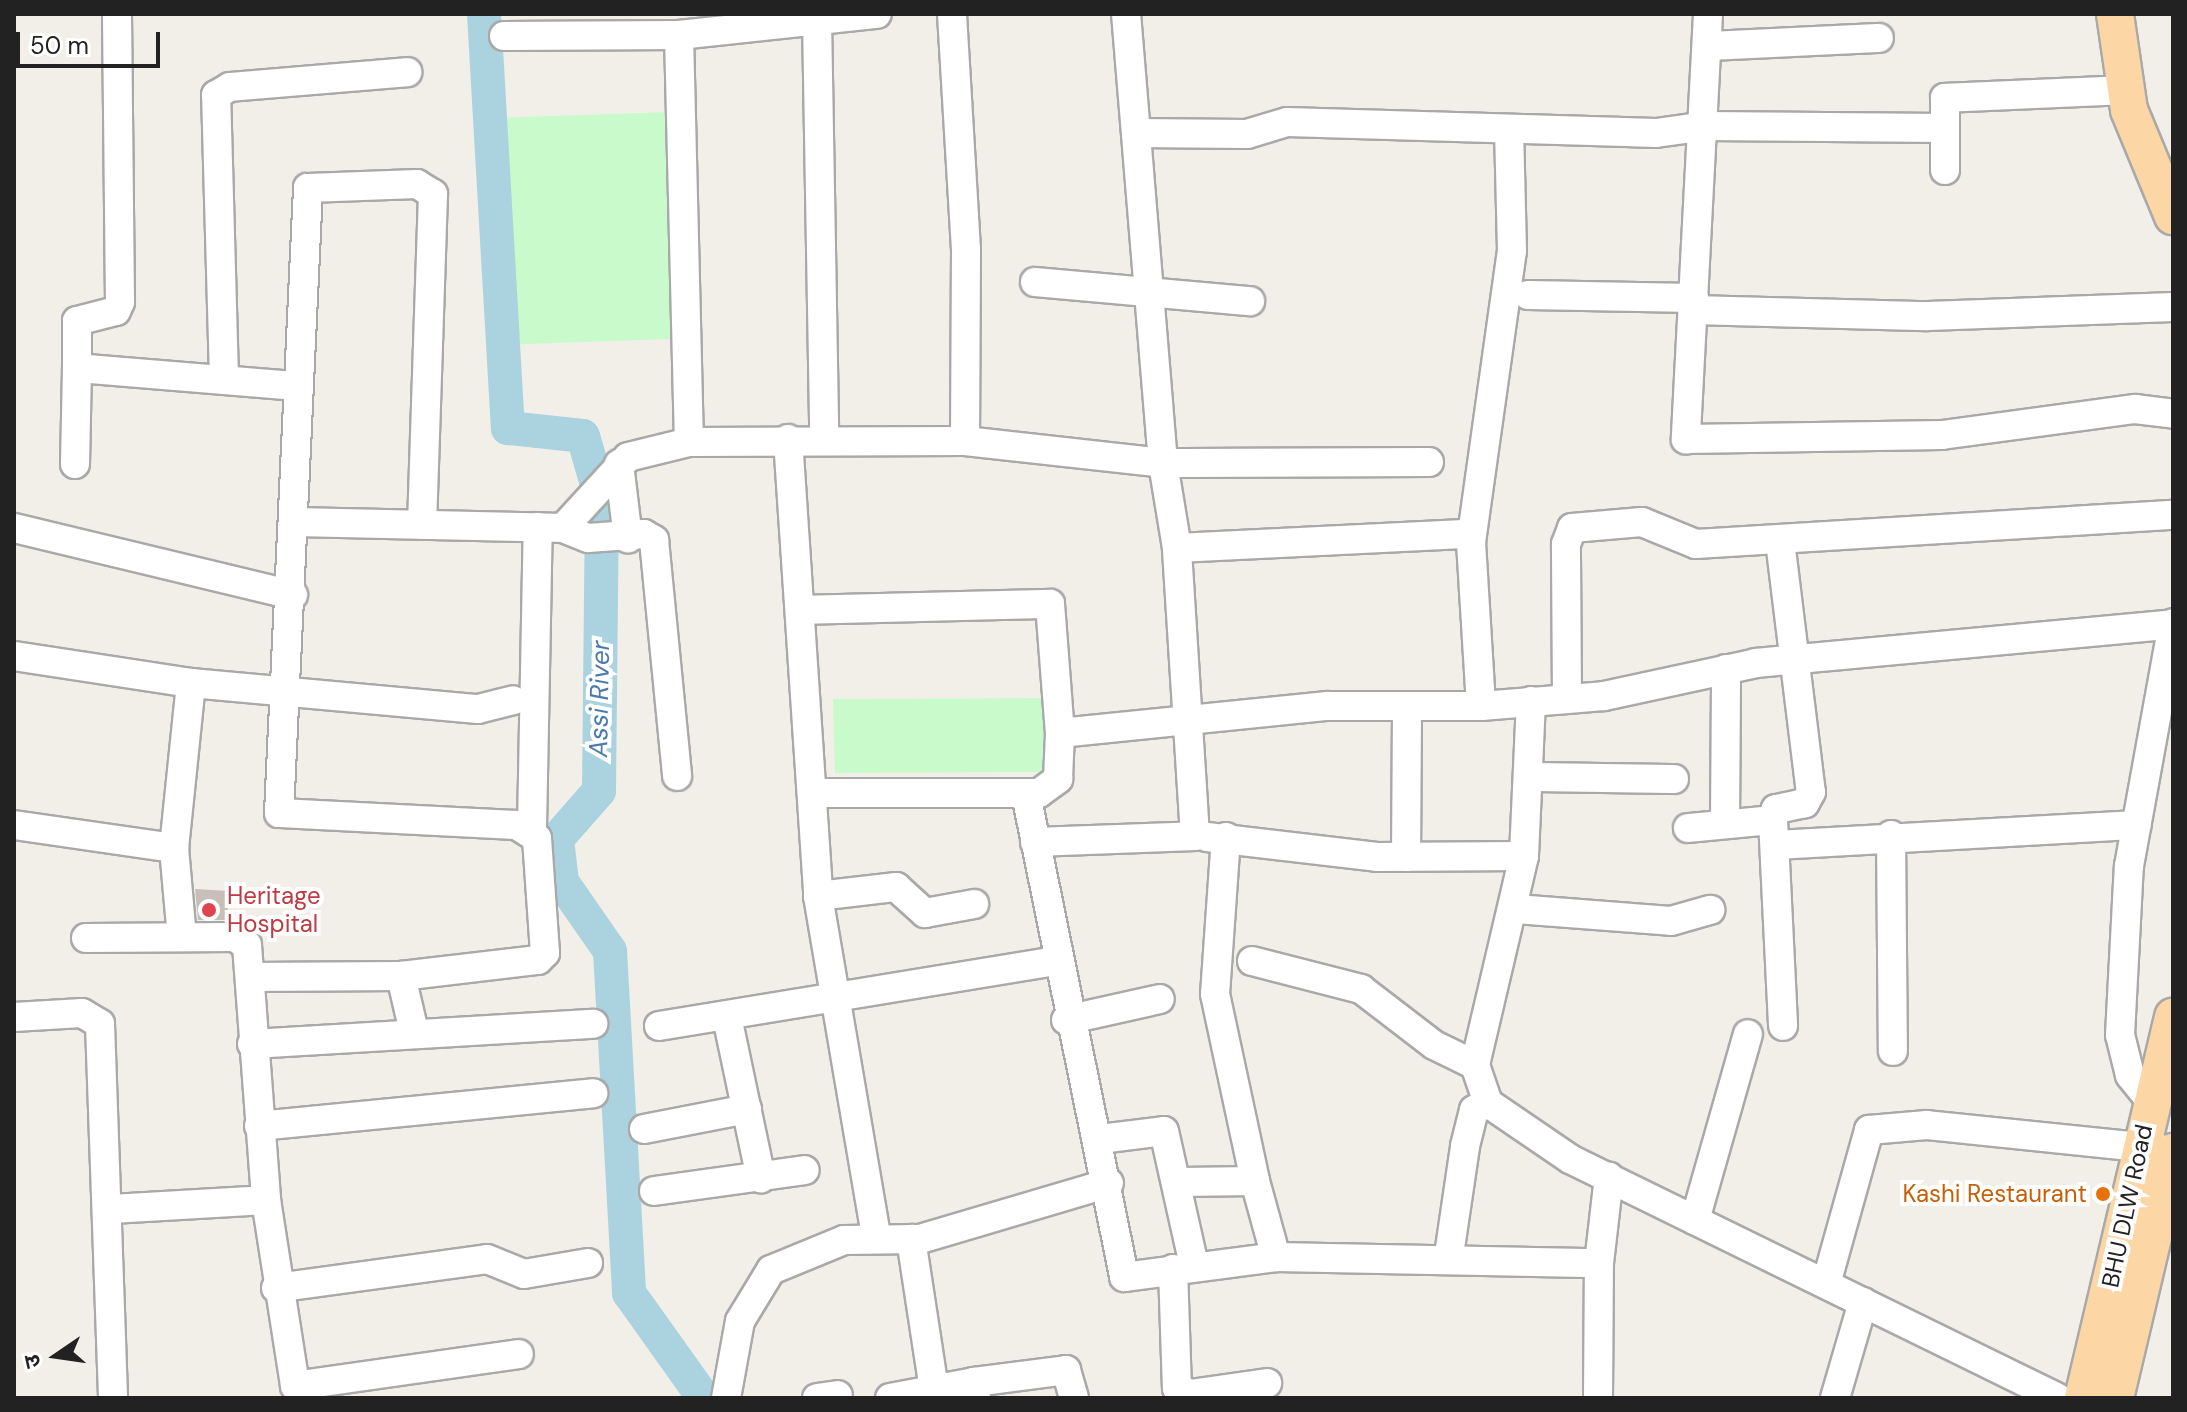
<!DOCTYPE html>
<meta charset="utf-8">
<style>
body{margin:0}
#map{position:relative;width:2187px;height:1412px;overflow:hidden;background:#f2efe9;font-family:"DM Sans","Noto Sans Devanagari",sans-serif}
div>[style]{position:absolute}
.park>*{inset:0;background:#c8facc;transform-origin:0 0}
.river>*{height:34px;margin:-17px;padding:0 17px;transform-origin:17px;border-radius:17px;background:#aad3df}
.building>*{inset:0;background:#c7bfb8}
.roads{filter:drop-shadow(2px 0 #a9a9a9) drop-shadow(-2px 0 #a9a9a9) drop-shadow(0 2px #a9a9a9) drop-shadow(0 -2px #a9a9a9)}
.minor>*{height:28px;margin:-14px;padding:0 14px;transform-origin:14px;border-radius:14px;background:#fff}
.major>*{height:36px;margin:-18px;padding:0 18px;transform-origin:18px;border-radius:18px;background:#fcd6a4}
.dots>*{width:22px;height:22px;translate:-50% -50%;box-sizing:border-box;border:4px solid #fff;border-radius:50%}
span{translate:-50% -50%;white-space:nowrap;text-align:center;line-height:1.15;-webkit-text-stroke:8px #fff;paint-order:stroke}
.health-label{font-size:24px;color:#be3a42}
.left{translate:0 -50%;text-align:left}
.food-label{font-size:24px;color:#c56008}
.right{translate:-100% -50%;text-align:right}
.street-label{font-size:24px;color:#222}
.water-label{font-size:26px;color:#4a7aab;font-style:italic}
.frame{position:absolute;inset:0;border:16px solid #222;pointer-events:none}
.north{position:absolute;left:16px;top:1316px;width:80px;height:80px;-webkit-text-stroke:6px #fff;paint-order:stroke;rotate:257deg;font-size:22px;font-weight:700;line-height:32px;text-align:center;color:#222}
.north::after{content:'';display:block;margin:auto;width:28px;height:36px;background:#222;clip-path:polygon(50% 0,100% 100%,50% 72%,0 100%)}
.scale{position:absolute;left:16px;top:32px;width:144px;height:36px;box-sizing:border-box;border:4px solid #222;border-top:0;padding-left:10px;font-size:24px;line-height:28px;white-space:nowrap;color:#222;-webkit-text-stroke:6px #fff;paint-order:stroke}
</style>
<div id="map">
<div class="park">
<div style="left:669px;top:112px;width:227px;height:164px;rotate:88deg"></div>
<div style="clip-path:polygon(1050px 698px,1053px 750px,1040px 772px,835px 773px,833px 699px)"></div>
</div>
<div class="river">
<div style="left:484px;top:14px;width:415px;rotate:86.7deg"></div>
<div style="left:508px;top:428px;width:75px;rotate:6.1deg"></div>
<div style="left:583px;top:436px;width:69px;rotate:73.9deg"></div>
<div style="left:602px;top:502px;width:289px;rotate:90.6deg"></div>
<div style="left:599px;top:791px;width:64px;rotate:131.2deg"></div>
<div style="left:557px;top:839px;width:43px;rotate:83.4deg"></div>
<div style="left:562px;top:882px;width:84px;rotate:55.2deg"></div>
<div style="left:610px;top:951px;width:343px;rotate:86.8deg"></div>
<div style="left:629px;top:1293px;width:129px;rotate:54.5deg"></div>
</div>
<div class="building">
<div style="clip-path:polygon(195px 889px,229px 891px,227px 920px,198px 920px)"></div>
</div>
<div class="roads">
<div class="minor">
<div style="left:952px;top:14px;width:236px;rotate:86.6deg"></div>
<div style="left:966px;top:250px;width:191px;rotate:90.3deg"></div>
<div style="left:1708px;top:14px;width:426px;rotate:93deg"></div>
<div style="left:1686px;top:439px;width:256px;rotate:-0.9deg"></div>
<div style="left:1942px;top:435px;width:195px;rotate:-7.7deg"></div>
<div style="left:2135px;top:409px;width:38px;rotate:7deg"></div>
<div style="left:817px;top:19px;width:420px;rotate:89deg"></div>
<div style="left:679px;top:35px;width:407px;rotate:88.6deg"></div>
<div style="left:504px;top:36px;width:175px;rotate:-0.3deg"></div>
<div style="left:679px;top:35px;width:199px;rotate:-6.1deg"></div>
<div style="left:1708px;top:46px;width:171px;rotate:-2.7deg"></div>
<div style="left:1136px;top:133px;width:111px;rotate:0.5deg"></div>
<div style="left:1247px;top:134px;width:42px;rotate:-16.7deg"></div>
<div style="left:1287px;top:122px;width:369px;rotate:1.7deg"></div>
<div style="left:1656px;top:133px;width:50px;rotate:-8deg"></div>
<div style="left:1706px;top:126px;width:239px;rotate:0.5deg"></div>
<div style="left:1945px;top:170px;width:72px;rotate:-90deg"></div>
<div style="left:1945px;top:98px;width:180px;rotate:-2.5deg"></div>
<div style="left:1035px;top:282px;width:216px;rotate:5.1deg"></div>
<div style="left:1528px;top:295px;width:166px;rotate:1deg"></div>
<div style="left:1693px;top:310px;width:235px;rotate:1.5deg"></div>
<div style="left:1928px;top:316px;width:245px;rotate:-2.1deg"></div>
<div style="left:77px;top:368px;width:47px;rotate:-90deg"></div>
<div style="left:77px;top:321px;width:40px;rotate:-14.4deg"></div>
<div style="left:116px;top:311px;width:10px;rotate:-66deg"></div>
<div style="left:120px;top:302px;width:288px;rotate:-90.6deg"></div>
<div style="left:224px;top:378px;width:283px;rotate:-91.6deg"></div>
<div style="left:216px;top:95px;width:16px;rotate:-30deg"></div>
<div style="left:230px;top:87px;width:178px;rotate:-4.8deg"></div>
<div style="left:788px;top:439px;width:458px;rotate:86.2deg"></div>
<div style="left:818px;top:896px;width:345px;rotate:80.3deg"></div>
<div style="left:75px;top:464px;width:96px;rotate:-88.8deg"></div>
<div style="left:77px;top:368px;width:219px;rotate:4.7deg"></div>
<div style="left:619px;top:464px;width:75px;rotate:83.1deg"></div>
<div style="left:298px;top:522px;width:265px;rotate:1.3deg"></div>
<div style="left:563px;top:528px;width:96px;rotate:-47.5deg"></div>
<div style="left:628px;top:457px;width:63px;rotate:-13.8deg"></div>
<div style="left:689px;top:442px;width:276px;rotate:-0.2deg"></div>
<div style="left:965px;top:441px;width:199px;rotate:6.3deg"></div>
<div style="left:1163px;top:463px;width:266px;rotate:-0.2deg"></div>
<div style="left:14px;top:528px;width:287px;rotate:13.5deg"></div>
<div style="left:563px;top:528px;width:27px;rotate:22deg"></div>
<div style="left:588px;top:538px;width:56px;rotate:-4.1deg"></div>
<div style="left:644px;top:534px;width:12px;rotate:31deg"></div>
<div style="left:654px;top:540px;width:237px;rotate:84.4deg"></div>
<div style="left:1780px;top:541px;width:253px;rotate:83deg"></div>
<div style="left:1811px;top:792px;width:13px;rotate:119deg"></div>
<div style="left:1805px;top:803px;width:30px;rotate:168deg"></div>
<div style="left:1776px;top:809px;width:11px;rotate:105deg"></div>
<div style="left:1773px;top:820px;width:206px;rotate:87.2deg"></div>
<div style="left:1471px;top:542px;width:294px;rotate:-82deg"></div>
<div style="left:1512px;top:251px;width:121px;rotate:-91.4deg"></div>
<div style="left:1177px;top:548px;width:287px;rotate:-2.8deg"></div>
<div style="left:1464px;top:534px;width:11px;rotate:49deg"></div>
<div style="left:1471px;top:542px;width:164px;rotate:86.5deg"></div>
<div style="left:801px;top:610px;width:249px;rotate:-1.4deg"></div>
<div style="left:1050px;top:604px;width:129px;rotate:85.6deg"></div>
<div style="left:14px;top:656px;width:179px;rotate:8.7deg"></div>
<div style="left:191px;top:683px;width:288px;rotate:5.2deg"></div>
<div style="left:478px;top:709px;width:36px;rotate:-14deg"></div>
<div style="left:1567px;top:698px;width:154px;rotate:-90.4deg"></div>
<div style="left:1566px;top:544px;width:17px;rotate:-69deg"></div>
<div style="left:1572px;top:528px;width:70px;rotate:-4.9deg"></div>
<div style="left:1642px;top:522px;width:58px;rotate:22.2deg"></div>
<div style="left:1696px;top:544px;width:478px;rotate:-3.5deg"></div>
<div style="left:1531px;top:701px;width:155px;rotate:92.6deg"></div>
<div style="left:1524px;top:856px;width:215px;rotate:103.2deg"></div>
<div style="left:1475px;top:1065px;width:40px;rotate:71.1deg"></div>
<div style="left:1488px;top:1103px;width:99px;rotate:34.3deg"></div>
<div style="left:1570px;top:1159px;width:543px;rotate:26.09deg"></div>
<div style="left:1531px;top:777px;width:143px;rotate:0.8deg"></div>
<div style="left:812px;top:793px;width:227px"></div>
<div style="left:1039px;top:793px;width:24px;rotate:-36deg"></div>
<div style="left:1058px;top:779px;width:46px;rotate:-87.5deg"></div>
<div style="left:1060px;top:733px;width:269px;rotate:-5.8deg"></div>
<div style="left:1328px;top:706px;width:153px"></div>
<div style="left:1481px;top:706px;width:123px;rotate:-4.6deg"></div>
<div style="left:1604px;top:696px;width:156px;rotate:-12.2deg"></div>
<div style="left:1756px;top:663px;width:419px;rotate:-5.3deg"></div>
<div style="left:1026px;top:794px;width:493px;rotate:78.5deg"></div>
<div style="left:1124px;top:1277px;width:153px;rotate:-7.5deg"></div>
<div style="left:1276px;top:1257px;width:323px;rotate:1.1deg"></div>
<div style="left:1725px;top:824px;width:155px;rotate:-89.6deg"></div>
<div style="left:14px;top:825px;width:162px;rotate:8.2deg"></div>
<div style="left:174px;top:848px;width:166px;rotate:-84.1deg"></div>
<div style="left:532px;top:828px;width:301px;rotate:-88.9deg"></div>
<div style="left:1688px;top:828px;width:85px;rotate:-5.4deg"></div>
<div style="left:1891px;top:835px;width:216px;rotate:89.5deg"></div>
<div style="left:1207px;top:837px;width:171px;rotate:6.7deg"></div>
<div style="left:1377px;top:857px;width:147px;rotate:-0.4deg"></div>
<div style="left:1226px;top:837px;width:157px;rotate:94deg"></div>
<div style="left:1215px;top:994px;width:191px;rotate:77.9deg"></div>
<div style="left:1035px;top:842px;width:160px;rotate:-2.1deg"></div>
<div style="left:1195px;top:836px;width:289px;rotate:-93.6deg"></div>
<div style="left:1177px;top:548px;width:86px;rotate:-99.4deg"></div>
<div style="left:1163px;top:463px;width:451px;rotate:-94.7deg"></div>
<div style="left:1777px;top:845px;width:360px;rotate:-3.2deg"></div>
<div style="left:174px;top:848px;width:89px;rotate:84.9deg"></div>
<div style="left:1406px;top:857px;width:151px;rotate:-89.6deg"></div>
<div style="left:818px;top:896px;width:79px;rotate:-6.6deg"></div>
<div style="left:896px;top:887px;width:39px;rotate:42deg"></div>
<div style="left:925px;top:913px;width:50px;rotate:-10.4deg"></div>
<div style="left:1516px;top:909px;width:155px;rotate:4.4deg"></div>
<div style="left:1671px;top:921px;width:41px;rotate:-15.8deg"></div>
<div style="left:86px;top:938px;width:148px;rotate:-0.4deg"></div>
<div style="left:234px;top:937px;width:15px;rotate:32deg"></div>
<div style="left:247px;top:945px;width:256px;rotate:85.7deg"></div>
<div style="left:266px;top:1200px;width:154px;rotate:176.7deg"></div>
<div style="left:1252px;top:961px;width:113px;rotate:14.4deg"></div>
<div style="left:1361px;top:989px;width:92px;rotate:37.5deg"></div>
<div style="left:1434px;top:1045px;width:46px;rotate:26deg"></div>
<div style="left:401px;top:976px;width:138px;rotate:-6.7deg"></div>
<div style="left:538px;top:960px;width:10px;rotate:-45deg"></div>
<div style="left:545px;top:953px;width:115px;rotate:-94deg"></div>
<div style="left:537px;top:838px;width:25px;rotate:-148deg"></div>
<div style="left:516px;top:825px;width:237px;rotate:-177.1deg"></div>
<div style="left:279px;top:813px;width:626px;rotate:-87.34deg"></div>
<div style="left:308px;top:188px;width:109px;rotate:-2.1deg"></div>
<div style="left:417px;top:184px;width:19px;rotate:32deg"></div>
<div style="left:433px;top:194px;width:331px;rotate:91.9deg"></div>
<div style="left:250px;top:977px;width:151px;rotate:-0.4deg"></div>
<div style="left:401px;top:976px;width:57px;rotate:76.9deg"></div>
<div style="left:14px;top:1017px;width:68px;rotate:-3.4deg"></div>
<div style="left:82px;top:1013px;width:21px;rotate:31deg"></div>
<div style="left:100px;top:1024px;width:374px;rotate:88deg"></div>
<div style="left:727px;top:1017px;width:165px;rotate:78.1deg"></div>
<div style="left:1066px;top:1020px;width:96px;rotate:-12.6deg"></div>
<div style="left:659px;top:1026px;width:402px;rotate:-9.3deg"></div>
<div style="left:252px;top:1044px;width:342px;rotate:-3.4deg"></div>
<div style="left:2150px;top:1100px;width:32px;rotate:-129deg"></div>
<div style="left:2130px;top:1075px;width:41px;rotate:-104deg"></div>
<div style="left:2120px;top:1035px;width:169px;rotate:-87deg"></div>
<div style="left:2129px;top:866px;width:247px;rotate:-79.7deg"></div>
<div style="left:259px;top:1126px;width:336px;rotate:-5.6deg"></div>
<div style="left:644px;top:1129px;width:105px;rotate:-11deg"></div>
<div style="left:1100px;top:1139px;width:64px;rotate:-7.1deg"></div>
<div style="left:1164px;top:1131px;width:137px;rotate:77.4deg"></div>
<div style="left:1181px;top:1182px;width:74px;rotate:-0.8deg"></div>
<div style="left:1255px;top:1181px;width:79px;rotate:74.6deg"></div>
<div style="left:654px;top:1191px;width:152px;rotate:-7.9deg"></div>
<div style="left:266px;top:1200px;width:188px;rotate:81.1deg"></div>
<div style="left:295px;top:1386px;width:226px;rotate:-8.1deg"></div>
<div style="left:1695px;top:1220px;width:193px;rotate:-74.1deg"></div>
<div style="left:911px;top:1239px;width:153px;rotate:81.3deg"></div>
<div style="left:1449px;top:1255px;width:110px;rotate:-81.6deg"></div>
<div style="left:1465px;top:1146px;width:37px;rotate:-76deg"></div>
<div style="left:1474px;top:1110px;width:16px;rotate:-27deg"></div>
<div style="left:1173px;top:1269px;width:119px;rotate:88.1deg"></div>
<div style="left:1177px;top:1388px;width:14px;rotate:25deg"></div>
<div style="left:1190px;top:1394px;width:78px;rotate:-8.1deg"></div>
<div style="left:1826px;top:1284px;width:160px;rotate:-74.4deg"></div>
<div style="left:1869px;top:1130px;width:58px;rotate:-4.9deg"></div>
<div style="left:1927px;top:1125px;width:234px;rotate:5.9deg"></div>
<div style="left:276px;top:1288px;width:213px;rotate:-7.8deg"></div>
<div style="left:487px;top:1259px;width:40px;rotate:22deg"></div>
<div style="left:524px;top:1274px;width:65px;rotate:-9.8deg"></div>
<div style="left:974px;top:1382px;width:93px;rotate:-7.4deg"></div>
<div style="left:1066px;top:1370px;width:29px;rotate:74deg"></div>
<div style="left:726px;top:1398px;width:78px;rotate:-79.7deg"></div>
<div style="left:740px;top:1321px;width:60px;rotate:-58.7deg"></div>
<div style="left:771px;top:1270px;width:79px;rotate:-22.3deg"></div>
<div style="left:844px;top:1240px;width:76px;rotate:-0.8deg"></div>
<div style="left:920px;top:1239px;width:197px;rotate:-16.5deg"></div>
<div style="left:817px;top:1398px;width:21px;rotate:-8deg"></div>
<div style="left:890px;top:1398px;width:86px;rotate:-10.8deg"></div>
<div style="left:974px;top:1382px;width:16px;rotate:83deg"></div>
<div style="left:1598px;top:1398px;width:135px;rotate:-89.6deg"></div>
<div style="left:1599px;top:1263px;width:87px;rotate:-83.4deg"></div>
<div style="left:1835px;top:1398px;width:100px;rotate:-73.7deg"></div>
</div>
<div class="major">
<div style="left:2115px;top:14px;width:97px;rotate:81.7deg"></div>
<div style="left:2129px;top:110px;width:115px;rotate:67.5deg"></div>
<div style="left:2083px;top:1398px;width:392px;rotate:-76.7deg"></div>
<div style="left:2115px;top:1398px;width:253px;rotate:-76.7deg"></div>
</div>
</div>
<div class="dots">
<div style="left:209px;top:910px;background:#e0444e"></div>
<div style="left:2103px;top:1194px;background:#e8710a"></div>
</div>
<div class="health-label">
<span class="left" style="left:227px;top:910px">Heritage<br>Hospital</span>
</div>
<div class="food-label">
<span class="right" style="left:2087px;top:1194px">Kashi Restaurant</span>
</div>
<div class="street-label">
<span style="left:2127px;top:1206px;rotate:-78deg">BHU DLW Road</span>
</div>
<div class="water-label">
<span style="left:600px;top:699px;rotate:-89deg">Assi River</span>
</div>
<div class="frame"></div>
<div class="north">उ</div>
<div class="scale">50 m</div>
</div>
